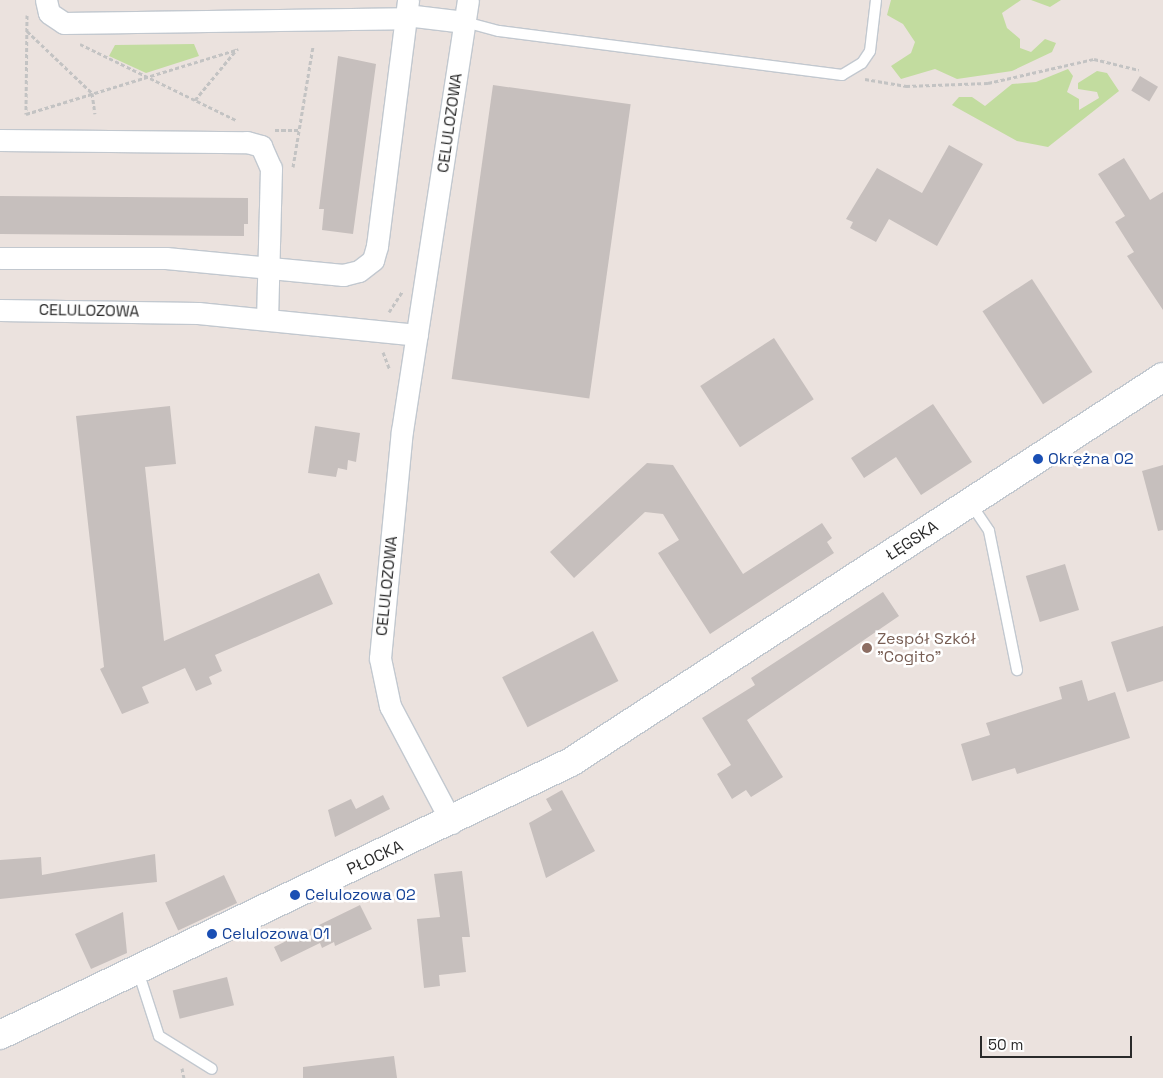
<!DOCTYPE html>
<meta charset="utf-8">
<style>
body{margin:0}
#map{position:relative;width:1163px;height:1078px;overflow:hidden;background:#ebe2de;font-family:"Space Grotesk",sans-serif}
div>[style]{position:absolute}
.green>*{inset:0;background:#c2dc9f}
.building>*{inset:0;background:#c6bfbd;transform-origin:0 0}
.path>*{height:3px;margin-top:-1.5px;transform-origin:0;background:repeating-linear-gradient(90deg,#c3c3c3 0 4px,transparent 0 6.5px)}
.roads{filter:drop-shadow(1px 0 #c2c8cf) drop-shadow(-1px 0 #c2c8cf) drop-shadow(0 1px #c2c8cf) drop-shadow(0 -1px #c2c8cf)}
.lane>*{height:10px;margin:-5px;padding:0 5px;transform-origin:5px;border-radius:5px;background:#fff}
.street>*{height:21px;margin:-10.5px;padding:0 10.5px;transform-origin:10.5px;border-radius:10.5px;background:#fff}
.secondary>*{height:28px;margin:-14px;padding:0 14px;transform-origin:14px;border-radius:14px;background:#fff}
.dots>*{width:14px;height:14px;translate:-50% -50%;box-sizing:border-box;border:2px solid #fff;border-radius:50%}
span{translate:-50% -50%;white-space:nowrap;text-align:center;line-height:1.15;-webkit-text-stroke:5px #fff;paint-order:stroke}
.street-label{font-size:16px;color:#2a2a2a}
.transit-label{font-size:16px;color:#164399}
.left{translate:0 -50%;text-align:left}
.education-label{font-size:16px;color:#785e54}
.scale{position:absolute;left:980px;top:1036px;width:152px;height:22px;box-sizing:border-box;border:2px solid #2a2a2a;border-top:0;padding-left:6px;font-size:15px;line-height:18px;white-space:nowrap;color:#2a2a2a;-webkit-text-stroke:4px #fff;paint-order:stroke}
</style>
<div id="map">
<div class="green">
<div style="clip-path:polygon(891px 0,1021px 0,1002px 13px,1007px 28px,1020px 39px,1020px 48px,1031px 52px,1045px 39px,1056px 43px,1052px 52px,1012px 71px,957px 79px,935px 69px,901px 79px,891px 66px,911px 53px,915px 42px,903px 24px,887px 15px)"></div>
<div style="clip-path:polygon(1031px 0,1061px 0,1050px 7px)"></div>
<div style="clip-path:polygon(194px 44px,199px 56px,146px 73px,109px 56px,115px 45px)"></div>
<div style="clip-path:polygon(1068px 69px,1073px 76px,1067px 92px,1079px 99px,1079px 110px,1099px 98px,1097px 92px,1078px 89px,1078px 83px,1097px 71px,1107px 73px,1119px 91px,1048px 147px,1017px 141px,952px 105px,959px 97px,972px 97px,985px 106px,1012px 84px,1036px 82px)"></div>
</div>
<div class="building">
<div style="clip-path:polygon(338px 56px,376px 64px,353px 234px,322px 230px,324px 209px,319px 209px)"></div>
<div style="left:1140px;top:76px;width:21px;height:17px;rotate:31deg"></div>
<div style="left:493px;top:85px;width:139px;height:297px;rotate:8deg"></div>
<div style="clip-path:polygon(949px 145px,983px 164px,937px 246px,889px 219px,876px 242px,850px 228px,853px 222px,846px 219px,877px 168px,922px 193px)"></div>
<div style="clip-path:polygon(1124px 158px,1150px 200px,1163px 192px,1163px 310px,1127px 256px,1134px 252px,1115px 222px,1125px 216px,1098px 174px)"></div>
<div style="clip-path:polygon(0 196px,248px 198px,248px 224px,244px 224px,244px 236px,0 234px)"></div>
<div style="left:1032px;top:279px;width:111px;height:59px;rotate:57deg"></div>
<div style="left:774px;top:338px;width:73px;height:88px;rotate:57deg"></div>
<div style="clip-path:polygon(933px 404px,972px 462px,921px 495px,896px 457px,864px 478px,851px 458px)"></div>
<div style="clip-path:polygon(170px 406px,176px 464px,145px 467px,164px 641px,319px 573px,333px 604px,215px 655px,222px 671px,209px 677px,212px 684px,196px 691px,185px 668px,142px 687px,149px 703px,122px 714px,100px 669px,104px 667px,76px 416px)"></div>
<div style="clip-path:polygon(315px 426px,360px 433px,356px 462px,348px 460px,347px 470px,338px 468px,336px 477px,308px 473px)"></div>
<div style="clip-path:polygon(647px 463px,673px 465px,743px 574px,822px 523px,832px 538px,827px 542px,834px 553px,710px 634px,658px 553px,679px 540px,663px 514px,645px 512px,574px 578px,550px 552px)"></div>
<div style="clip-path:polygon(1163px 465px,1163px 530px,1158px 531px,1142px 471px)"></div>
<div style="left:1065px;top:564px;width:48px;height:41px;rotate:73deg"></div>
<div style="clip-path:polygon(883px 592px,899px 616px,747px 720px,783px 777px,751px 797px,746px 790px,732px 799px,717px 774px,731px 765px,702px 718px,755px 685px,751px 678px)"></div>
<div style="clip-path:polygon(1163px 626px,1163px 681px,1127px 692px,1111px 642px)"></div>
<div style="left:593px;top:631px;width:56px;height:102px;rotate:63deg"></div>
<div style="clip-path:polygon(1082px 680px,1088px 701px,1115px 692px,1130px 738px,1017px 774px,1015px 768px,972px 781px,961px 744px,990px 735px,986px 723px,1062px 699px,1059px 687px)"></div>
<div style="clip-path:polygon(562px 790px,595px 851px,546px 878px,529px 823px,552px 810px,546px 799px)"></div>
<div style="clip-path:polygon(383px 795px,390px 809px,335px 837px,328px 810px,351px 799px,356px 809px)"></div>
<div style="clip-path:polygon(155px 854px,157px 882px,0 899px,0 860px,41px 857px,42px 875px)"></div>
<div style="clip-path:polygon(462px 871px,470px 937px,462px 937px,466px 972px,439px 975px,440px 986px,424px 988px,417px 919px,440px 917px,434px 874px)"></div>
<div style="left:224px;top:875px;width:31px;height:65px;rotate:65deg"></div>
<div style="clip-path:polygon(360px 905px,372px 929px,335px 946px,334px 942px,322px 948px,320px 943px,281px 962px,274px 947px)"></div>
<div style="clip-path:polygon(123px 912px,127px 953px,91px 969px,75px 934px)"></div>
<div style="left:227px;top:977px;width:29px;height:56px;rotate:76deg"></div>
<div style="clip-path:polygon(394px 1056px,397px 1078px,303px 1078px,303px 1067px)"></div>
</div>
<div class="path">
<div style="left:27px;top:15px;width:99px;rotate:90.6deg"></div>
<div style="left:26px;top:114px;width:222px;rotate:-17deg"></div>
<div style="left:27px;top:31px;width:90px;rotate:43.6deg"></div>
<div style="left:92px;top:93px;width:21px;rotate:82deg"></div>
<div style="left:80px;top:44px;width:174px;rotate:26deg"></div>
<div style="left:865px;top:79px;width:42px;rotate:9.7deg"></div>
<div style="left:906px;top:86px;width:82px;rotate:-2.1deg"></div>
<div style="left:988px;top:83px;width:109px;rotate:-12.8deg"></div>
<div style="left:1094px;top:59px;width:46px;rotate:13.7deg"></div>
<div style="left:195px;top:100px;width:66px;rotate:-50.5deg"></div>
<div style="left:275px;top:130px;width:23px"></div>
<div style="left:293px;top:167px;width:123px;rotate:-80.6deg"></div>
<div style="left:389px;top:312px;width:24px;rotate:-57deg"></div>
<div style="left:383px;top:352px;width:19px;rotate:69deg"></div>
<div style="left:182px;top:1068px;width:10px;rotate:79deg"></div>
</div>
<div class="roads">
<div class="lane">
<div style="left:465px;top:22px;width:35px;rotate:15deg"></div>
<div style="left:499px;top:31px;width:346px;rotate:7.3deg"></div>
<div style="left:842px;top:75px;width:23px;rotate:-31deg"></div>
<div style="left:862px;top:63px;width:14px;rotate:-56deg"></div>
<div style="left:870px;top:51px;width:51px;rotate:-83.3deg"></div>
<div style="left:971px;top:504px;width:32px;rotate:56deg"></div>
<div style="left:989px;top:531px;width:142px;rotate:78.6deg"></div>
<div style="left:138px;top:971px;width:68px;rotate:72.1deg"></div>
<div style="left:159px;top:1036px;width:62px;rotate:31.9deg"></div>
</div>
<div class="street">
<div style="left:46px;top:0;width:13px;rotate:77deg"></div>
<div style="left:49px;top:13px;width:18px;rotate:34deg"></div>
<div style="left:64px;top:23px;width:341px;rotate:-0.8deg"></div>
<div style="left:406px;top:15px;width:59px;rotate:6.8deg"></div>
<div style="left:0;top:140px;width:247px;rotate:0.5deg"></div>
<div style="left:247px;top:142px;width:15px;rotate:16deg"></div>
<div style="left:261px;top:146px;width:24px;rotate:66deg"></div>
<div style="left:271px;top:168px;width:151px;rotate:91.5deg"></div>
<div style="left:0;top:258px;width:166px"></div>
<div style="left:166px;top:258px;width:178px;rotate:5.5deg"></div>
<div style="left:343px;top:275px;width:16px;rotate:-14deg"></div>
<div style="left:359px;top:271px;width:18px;rotate:-38deg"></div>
<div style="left:373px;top:260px;width:15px;rotate:-74deg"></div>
<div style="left:377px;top:246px;width:248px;rotate:-82.8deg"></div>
<div style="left:0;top:310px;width:198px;rotate:0.9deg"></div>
<div style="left:198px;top:313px;width:220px;rotate:5.7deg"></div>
<div style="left:452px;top:823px;width:132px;rotate:-117.9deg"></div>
<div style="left:390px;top:706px;width:49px;rotate:-101.8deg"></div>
<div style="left:380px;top:658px;width:228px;rotate:-84.5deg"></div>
<div style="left:402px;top:431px;width:436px;rotate:-81.3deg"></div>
</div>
<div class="secondary">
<div style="left:0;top:1035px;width:633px;rotate:-25.55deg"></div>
<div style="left:571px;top:762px;width:706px;rotate:-33.04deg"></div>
</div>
</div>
<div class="dots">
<div style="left:1038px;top:459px;background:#1a4fb4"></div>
<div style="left:867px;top:648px;background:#8d6e63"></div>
<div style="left:295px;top:895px;background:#1a4fb4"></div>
<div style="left:212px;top:934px;background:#1a4fb4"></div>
</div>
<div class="street-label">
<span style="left:450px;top:123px;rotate:-82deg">CELULOZOWA</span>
<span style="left:89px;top:311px;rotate:1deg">CELULOZOWA</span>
<span style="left:912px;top:541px;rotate:-33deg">ŁĘGSKA</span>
<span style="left:387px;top:586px;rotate:-84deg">CELULOZOWA</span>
<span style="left:375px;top:858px;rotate:-25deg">PŁOCKA</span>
</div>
<div class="transit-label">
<span class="left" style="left:1048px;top:459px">Okrężna 02</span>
<span class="left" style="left:305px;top:895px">Celulozowa 02</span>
<span class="left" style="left:222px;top:934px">Celulozowa 01</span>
</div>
<div class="education-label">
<span class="left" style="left:877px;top:648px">Zespół Szkół<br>"Cogito"</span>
</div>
<div class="scale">50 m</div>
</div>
